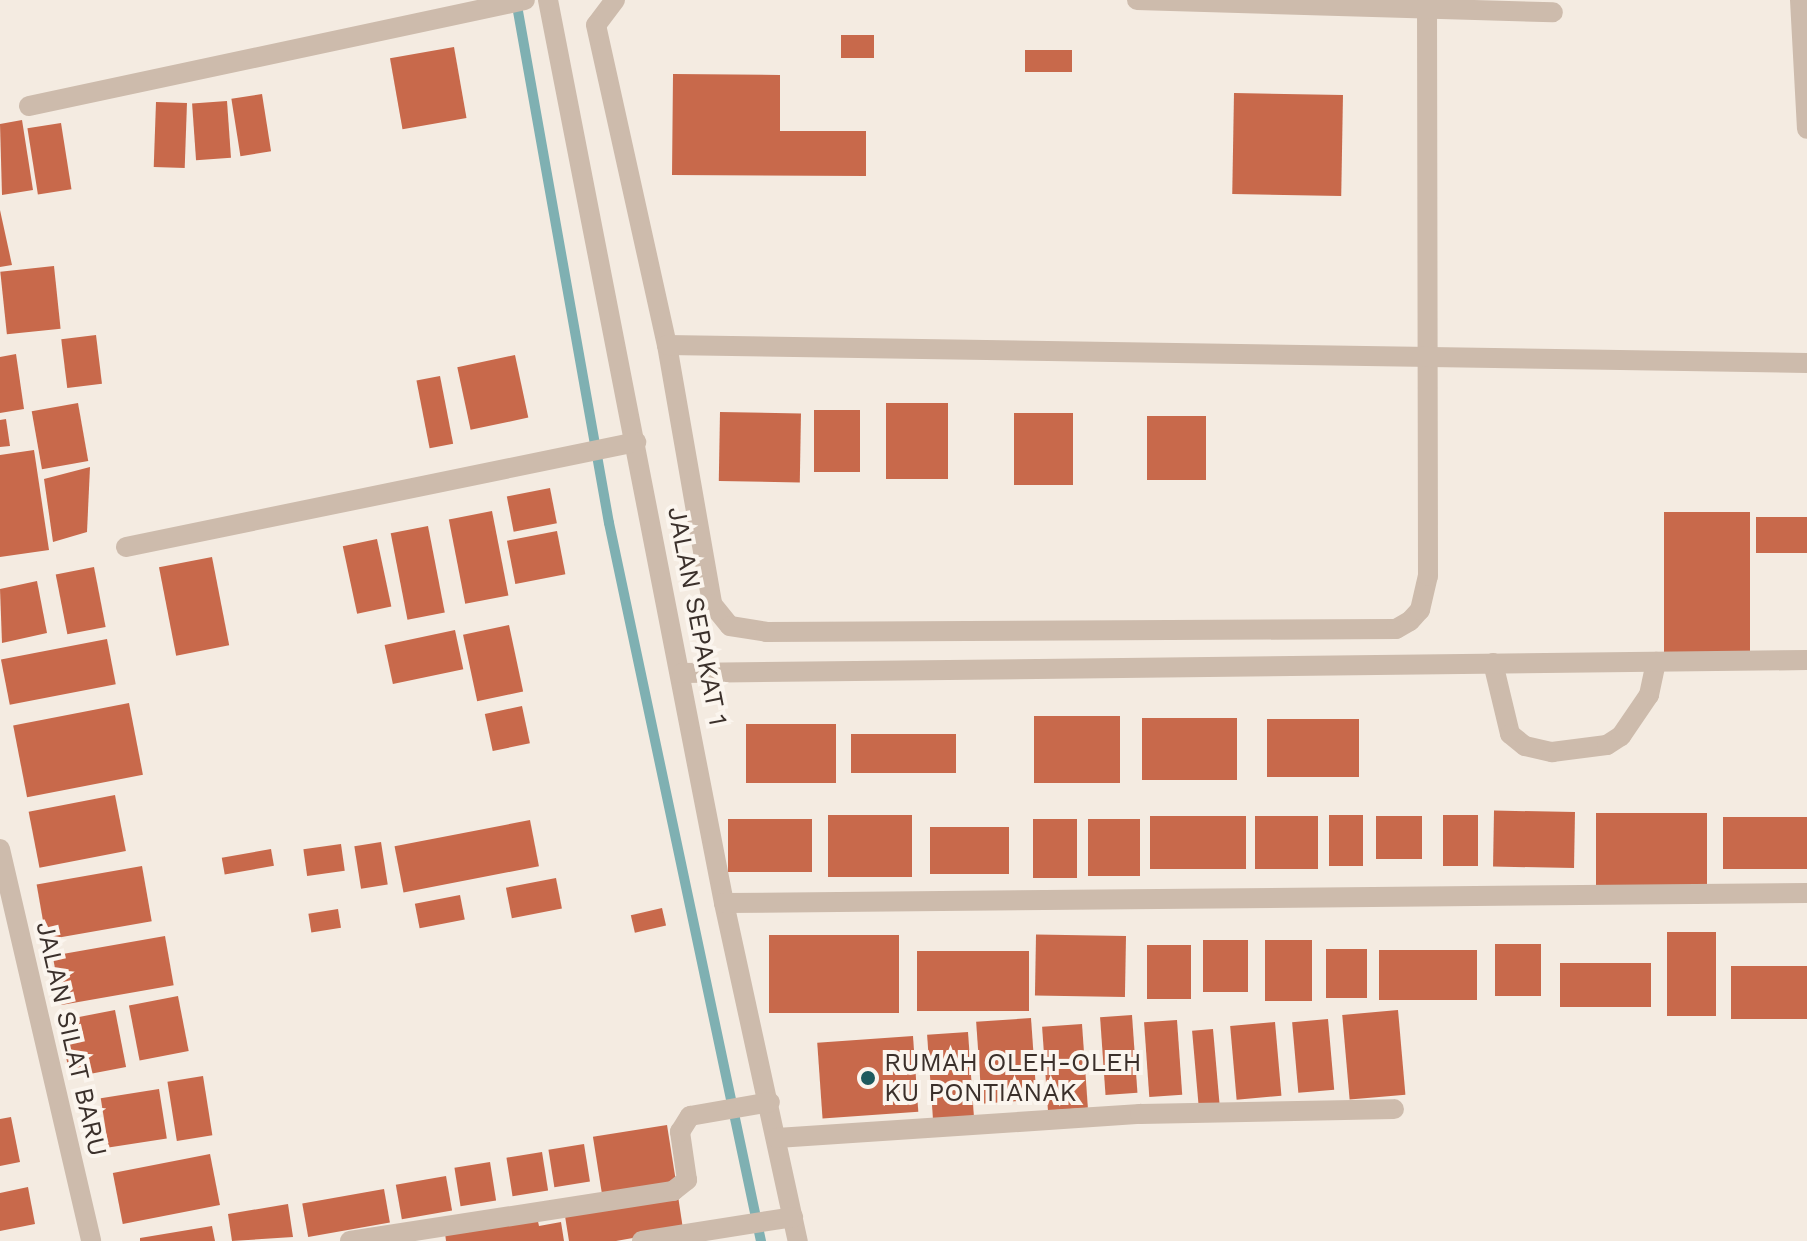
<!DOCTYPE html>
<style>
body{margin:0}
#map{position:relative;width:1807px;height:1241px;overflow:hidden;background:#f4ebe1;font-family:"Work Sans",sans-serif}
div>[style]{position:absolute}
.stream>*{height:10px;margin:-5px;padding:0 5px;transform-origin:5px;border-radius:5px;background:#7fb0b2}
.building>*{inset:0;background:#c8694b;transform-origin:0 0}
.minor>*{height:20px;margin:-10px;padding:0 10px;transform-origin:10px;border-radius:10px;background:#cdbbac}
.dots>*{width:22px;height:22px;translate:-50% -50%;box-sizing:border-box;border:4px solid #fbf5ee;border-radius:50%}
span{translate:-50% -50%;white-space:nowrap;text-align:center;line-height:1.15;-webkit-text-stroke:8px #fbf5ee;paint-order:stroke}
.street-label{font-size:26px;color:#3b302b}
.poi-label{font-size:26px;color:#3b302b}
.left{translate:0 -50%;text-align:left}
</style>
<div id="map">
<div class="stream">
<div style="left:516px;top:0;width:531px;rotate:79.92deg"></div>
<div style="left:609px;top:523px;width:734px;rotate:78.05deg"></div>
</div>
<div class="building">
<div style="left:841px;top:35px;width:33px;height:23px"></div>
<div style="left:454px;top:47px;width:72px;height:65px;rotate:80deg"></div>
<div style="left:1025px;top:50px;width:47px;height:22px"></div>
<div style="clip-path:polygon(673px 74px,780px 75px,780px 131px,866px 131px,866px 176px,672px 175px)"></div>
<div style="left:1234px;top:93px;width:109px;height:101px;rotate:1deg"></div>
<div style="left:262px;top:94px;width:58px;height:31px;rotate:81deg"></div>
<div style="left:227px;top:101px;width:57px;height:35px;rotate:86deg"></div>
<div style="left:156px;top:102px;width:31px;height:65px;rotate:2deg"></div>
<div style="clip-path:polygon(22px 120px,33px 190px,2px 195px,0 124px)"></div>
<div style="left:61px;top:123px;width:67px;height:34px;rotate:81deg"></div>
<div style="clip-path:polygon(0 210px,12px 265px,0 267px)"></div>
<div style="left:54px;top:266px;width:63px;height:54px;rotate:84deg"></div>
<div style="left:96px;top:335px;width:49px;height:35px;rotate:83deg"></div>
<div style="clip-path:polygon(16px 354px,24px 409px,0 413px,0 357px)"></div>
<div style="left:515px;top:355px;width:64px;height:59px;rotate:78deg"></div>
<div style="left:440px;top:376px;width:69px;height:24px;rotate:79deg"></div>
<div style="left:78px;top:403px;width:59px;height:47px;rotate:80deg"></div>
<div style="left:886px;top:403px;width:62px;height:76px"></div>
<div style="left:814px;top:410px;width:46px;height:62px"></div>
<div style="left:720px;top:412px;width:81px;height:69px;rotate:1deg"></div>
<div style="left:1014px;top:413px;width:59px;height:72px"></div>
<div style="left:1147px;top:416px;width:59px;height:64px"></div>
<div style="clip-path:polygon(6px 419px,10px 446px,0 447px,0 420px)"></div>
<div style="clip-path:polygon(34px 450px,49px 550px,0 557px,0 455px)"></div>
<div style="clip-path:polygon(90px 467px,87px 532px,53px 542px,44px 479px)"></div>
<div style="left:550px;top:488px;width:36px;height:44px;rotate:79deg"></div>
<div style="left:492px;top:511px;width:86px;height:44px;rotate:79deg"></div>
<div style="left:1750px;top:512px;width:144px;height:86px;rotate:90deg"></div>
<div style="left:1756px;top:517px;width:51px;height:36px"></div>
<div style="left:428px;top:526px;width:88px;height:38px;rotate:79deg"></div>
<div style="left:557px;top:531px;width:44px;height:51px;rotate:79deg"></div>
<div style="left:377px;top:539px;width:69px;height:35px;rotate:78deg"></div>
<div style="left:212px;top:557px;width:90px;height:54px;rotate:79deg"></div>
<div style="left:94px;top:567px;width:61px;height:39px;rotate:79deg"></div>
<div style="clip-path:polygon(37px 581px,47px 633px,2px 643px,0 589px)"></div>
<div style="left:509px;top:625px;width:68px;height:47px;rotate:78deg"></div>
<div style="left:455px;top:630px;width:40px;height:72px;rotate:78deg"></div>
<div style="left:107px;top:639px;width:46px;height:108px;rotate:79deg"></div>
<div style="left:129px;top:703px;width:73px;height:118px;rotate:79deg"></div>
<div style="left:522px;top:706px;width:38px;height:38px;rotate:78deg"></div>
<div style="left:1120px;top:716px;width:67px;height:86px;rotate:90deg"></div>
<div style="left:1142px;top:718px;width:95px;height:62px"></div>
<div style="left:1267px;top:719px;width:92px;height:58px"></div>
<div style="left:746px;top:724px;width:90px;height:59px"></div>
<div style="left:851px;top:734px;width:105px;height:39px"></div>
<div style="left:115px;top:795px;width:57px;height:88px;rotate:79deg"></div>
<div style="left:1575px;top:812px;width:56px;height:81px;rotate:91deg"></div>
<div style="left:1596px;top:813px;width:111px;height:75px"></div>
<div style="left:828px;top:815px;width:84px;height:62px"></div>
<div style="left:1329px;top:815px;width:34px;height:51px"></div>
<div style="left:1443px;top:815px;width:35px;height:51px"></div>
<div style="left:1150px;top:816px;width:96px;height:53px"></div>
<div style="left:1255px;top:816px;width:63px;height:53px"></div>
<div style="left:1376px;top:816px;width:46px;height:43px"></div>
<div style="left:1723px;top:817px;width:84px;height:52px"></div>
<div style="left:728px;top:819px;width:84px;height:53px"></div>
<div style="left:1033px;top:819px;width:44px;height:59px"></div>
<div style="left:1140px;top:819px;width:57px;height:52px;rotate:90deg"></div>
<div style="left:530px;top:820px;width:47px;height:138px;rotate:79deg"></div>
<div style="left:930px;top:827px;width:79px;height:47px"></div>
<div style="left:381px;top:842px;width:43px;height:27px;rotate:81deg"></div>
<div style="left:341px;top:844px;width:27px;height:38px;rotate:82deg"></div>
<div style="left:271px;top:849px;width:17px;height:50px;rotate:80deg"></div>
<div style="left:142px;top:866px;width:56px;height:107px;rotate:80deg"></div>
<div style="left:556px;top:878px;width:31px;height:51px;rotate:79deg"></div>
<div style="left:460px;top:895px;width:25px;height:46px;rotate:79deg"></div>
<div style="left:662px;top:908px;width:18px;height:32px;rotate:77deg"></div>
<div style="left:338px;top:909px;width:19px;height:30px;rotate:81deg"></div>
<div style="left:1667px;top:932px;width:49px;height:84px"></div>
<div style="left:769px;top:935px;width:130px;height:78px"></div>
<div style="left:165px;top:936px;width:50px;height:114px;rotate:80deg"></div>
<div style="left:1126px;top:936px;width:61px;height:90px;rotate:91deg"></div>
<div style="left:1203px;top:940px;width:45px;height:52px"></div>
<div style="left:1312px;top:940px;width:61px;height:47px;rotate:90deg"></div>
<div style="left:1495px;top:944px;width:46px;height:52px"></div>
<div style="left:1147px;top:945px;width:44px;height:54px"></div>
<div style="left:1326px;top:949px;width:41px;height:49px"></div>
<div style="left:1477px;top:950px;width:50px;height:98px;rotate:90deg"></div>
<div style="left:917px;top:951px;width:112px;height:60px"></div>
<div style="left:1560px;top:963px;width:91px;height:44px"></div>
<div style="left:1731px;top:966px;width:76px;height:53px"></div>
<div style="left:178px;top:996px;width:56px;height:50px;rotate:79deg"></div>
<div style="left:115px;top:1010px;width:58px;height:57px;rotate:79deg"></div>
<div style="left:1398px;top:1010px;width:85px;height:56px;rotate:85deg"></div>
<div style="left:1132px;top:1015px;width:78px;height:32px;rotate:86deg"></div>
<div style="left:1031px;top:1018px;width:82px;height:55px;rotate:86deg"></div>
<div style="left:1328px;top:1019px;width:71px;height:36px;rotate:85deg"></div>
<div style="left:1177px;top:1020px;width:75px;height:33px;rotate:86deg"></div>
<div style="left:1275px;top:1022px;width:74px;height:45px;rotate:85deg"></div>
<div style="left:1082px;top:1024px;width:84px;height:40px;rotate:86deg"></div>
<div style="left:1213px;top:1029px;width:75px;height:21px;rotate:85deg"></div>
<div style="left:968px;top:1032px;width:84px;height:41px;rotate:86deg"></div>
<div style="left:913px;top:1036px;width:76px;height:96px;rotate:86deg"></div>
<div style="left:203px;top:1076px;width:60px;height:36px;rotate:81deg"></div>
<div style="left:159px;top:1089px;width:50px;height:59px;rotate:81deg"></div>
<div style="clip-path:polygon(11px 1117px,20px 1162px,0 1166px,0 1119px)"></div>
<div style="left:667px;top:1125px;width:60px;height:75px;rotate:81deg"></div>
<div style="left:584px;top:1144px;width:38px;height:36px;rotate:81deg"></div>
<div style="left:542px;top:1152px;width:39px;height:36px;rotate:81deg"></div>
<div style="left:210px;top:1154px;width:52px;height:99px;rotate:79deg"></div>
<div style="left:490px;top:1162px;width:39px;height:36px;rotate:81deg"></div>
<div style="left:446px;top:1176px;width:35px;height:51px;rotate:80deg"></div>
<div style="clip-path:polygon(28px 1187px,35px 1224px,0 1231px,0 1193px)"></div>
<div style="left:384px;top:1189px;width:34px;height:83px;rotate:80deg"></div>
<div style="clip-path:polygon(678px 1196px,683px 1229px,616px 1241px,569px 1241px,565px 1216px)"></div>
<div style="clip-path:polygon(288px 1204px,293px 1237px,232px 1241px,228px 1214px)"></div>
<div style="clip-path:polygon(537px 1217px,539px 1226px,561px 1222px,564px 1241px,446px 1241px,445px 1233px)"></div>
<div style="clip-path:polygon(212px 1226px,215px 1241px,140px 1241px,140px 1238px)"></div>
</div>
<div class="minor">
<div style="left:548px;top:0;width:920px;rotate:78.97deg"></div>
<div style="left:724px;top:903px;width:346px;rotate:77.7deg"></div>
<div style="left:615px;top:0;width:31px;rotate:127deg"></div>
<div style="left:596px;top:25px;width:328px;rotate:77.5deg"></div>
<div style="left:667px;top:345px;width:263px;rotate:80.1deg"></div>
<div style="left:712px;top:604px;width:28px;rotate:51deg"></div>
<div style="left:730px;top:626px;width:36px;rotate:9deg"></div>
<div style="left:766px;top:632px;width:630px;rotate:-0.27deg"></div>
<div style="left:1396px;top:629px;width:16px;rotate:-30deg"></div>
<div style="left:1410px;top:621px;width:15px;rotate:-48deg"></div>
<div style="left:1420px;top:610px;width:35px;rotate:-77deg"></div>
<div style="left:1428px;top:576px;width:572px;rotate:-90.1deg"></div>
<div style="left:1137px;top:0;width:416px;rotate:1.7deg"></div>
<div style="left:1800px;top:0;width:129px;rotate:86.9deg"></div>
<div style="left:29px;top:106px;width:507px;rotate:-12.06deg"></div>
<div style="left:667px;top:345px;width:1140px;rotate:0.9deg"></div>
<div style="left:126px;top:547px;width:521px;rotate:-11.63deg"></div>
<div style="left:1493px;top:663px;width:73px;rotate:76.5deg"></div>
<div style="left:1510px;top:734px;width:19px;rotate:39deg"></div>
<div style="left:1525px;top:746px;width:28px;rotate:13deg"></div>
<div style="left:1552px;top:752px;width:55px;rotate:-7.3deg"></div>
<div style="left:1607px;top:745px;width:17px;rotate:-33deg"></div>
<div style="left:1621px;top:736px;width:50px;rotate:-55.7deg"></div>
<div style="left:1649px;top:695px;width:34px;rotate:-78deg"></div>
<div style="left:682px;top:673px;width:1125px;rotate:-0.66deg"></div>
<div style="left:0;top:849px;width:402px;rotate:76.9deg"></div>
<div style="left:724px;top:903px;width:1083px;rotate:-0.53deg"></div>
<div style="left:777px;top:1138px;width:364px;rotate:-3.8deg"></div>
<div style="left:1140px;top:1114px;width:254px;rotate:-1.1deg"></div>
<div style="left:350px;top:1241px;width:327px;rotate:-8.8deg"></div>
<div style="left:673px;top:1191px;width:18px;rotate:-38deg"></div>
<div style="left:687px;top:1180px;width:49px;rotate:-98.3deg"></div>
<div style="left:680px;top:1132px;width:19px;rotate:-58deg"></div>
<div style="left:690px;top:1116px;width:81px;rotate:-9.9deg"></div>
<div style="left:642px;top:1241px;width:153px;rotate:-9deg"></div>
</div>
<div class="dots">
<div style="left:868px;top:1078px;background:#1f5a5e"></div>
</div>
<div class="street-label">
<span style="left:697px;top:616px;rotate:79deg">JALAN SEPAKAT 1</span>
<span style="left:71px;top:1039px;rotate:77deg">JALAN SILAT BARU</span>
</div>
<div class="poi-label">
<span class="left" style="left:884px;top:1078px">RUMAH OLEH-OLEH<br>KU PONTIANAK</span>
</div>
</div>
